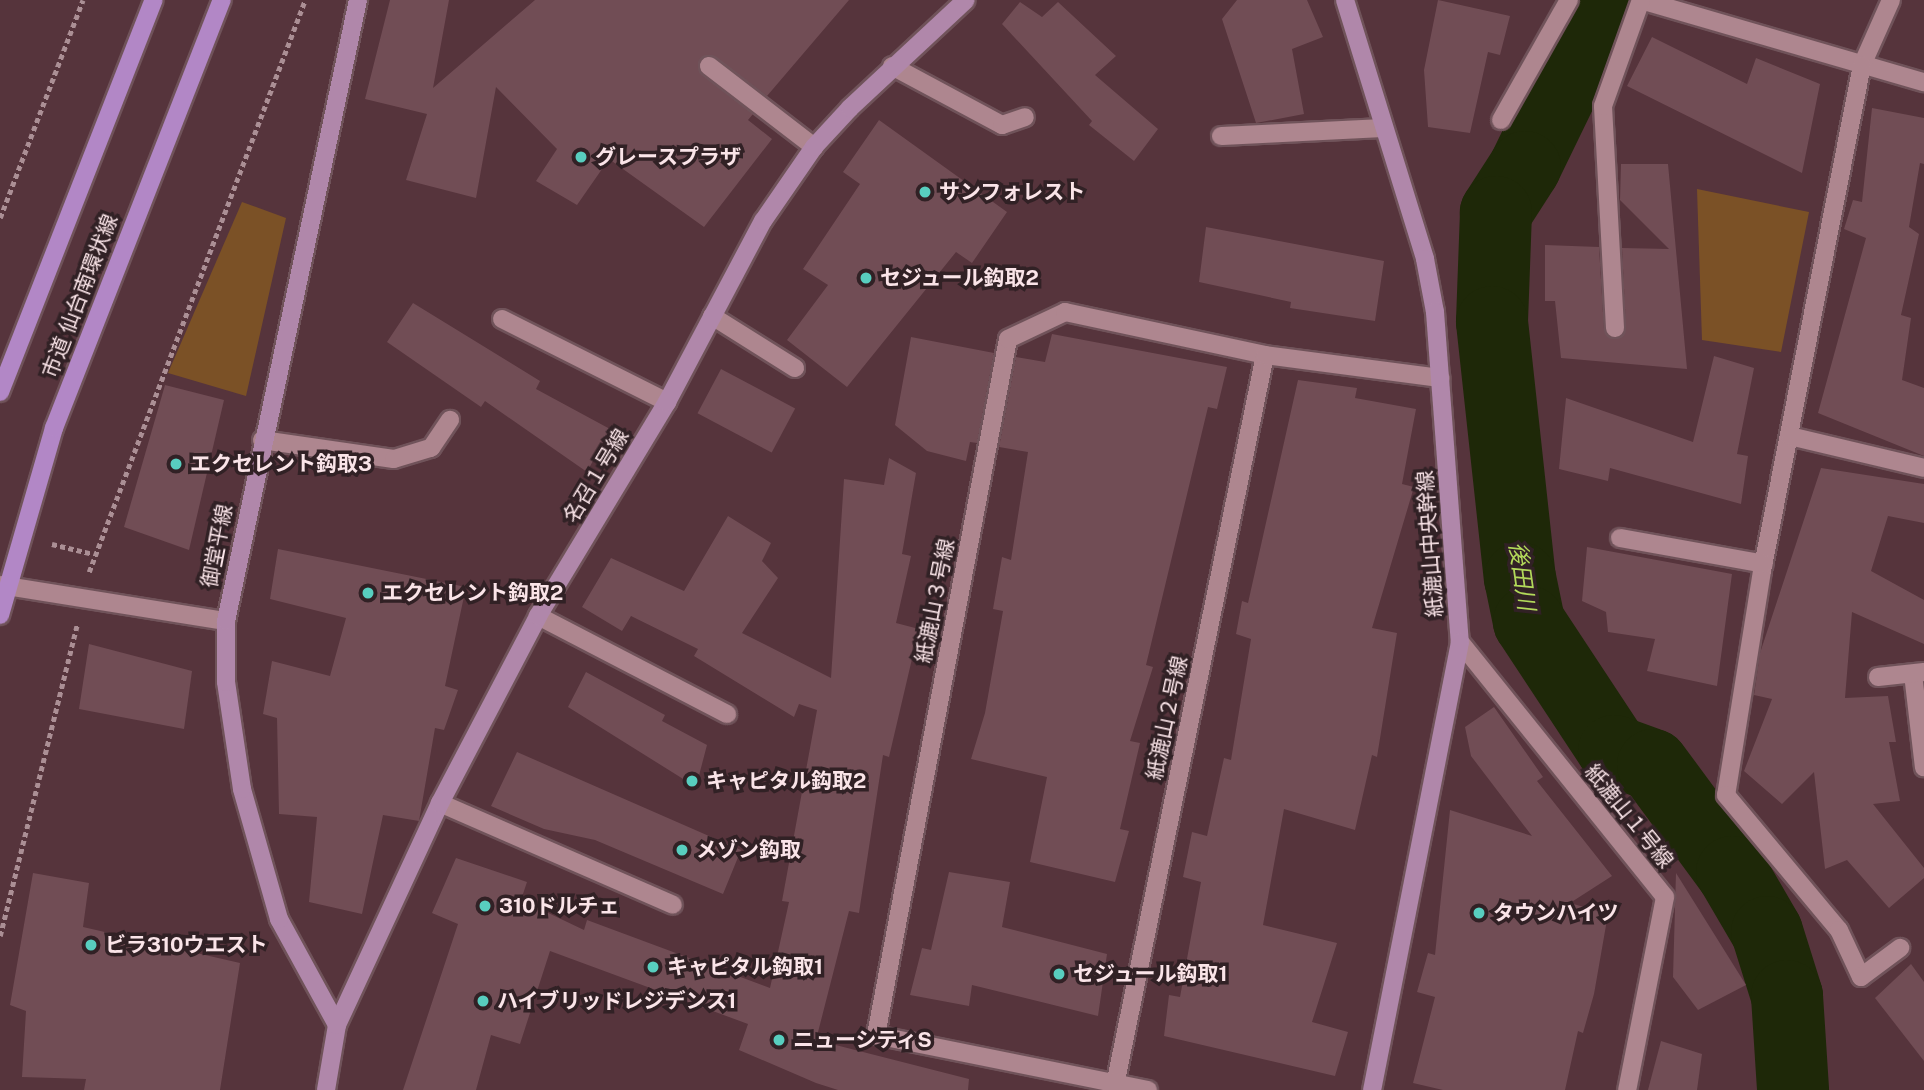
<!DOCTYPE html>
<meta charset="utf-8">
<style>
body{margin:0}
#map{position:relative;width:1924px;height:1090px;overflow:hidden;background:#56343c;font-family:"Public Sans","Noto Sans JP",sans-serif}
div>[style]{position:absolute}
.green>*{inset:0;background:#7b5126}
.river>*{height:72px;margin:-36px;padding:0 36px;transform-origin:36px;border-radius:36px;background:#1e2808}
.building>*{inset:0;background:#714d55;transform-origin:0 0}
.path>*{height:4.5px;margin-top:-2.25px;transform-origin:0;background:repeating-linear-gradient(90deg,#ab8f95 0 5px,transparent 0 8.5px)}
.roads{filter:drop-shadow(2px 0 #70535a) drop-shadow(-2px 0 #70535a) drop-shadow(0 2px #70535a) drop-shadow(0 -2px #70535a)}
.lane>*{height:18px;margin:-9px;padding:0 9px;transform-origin:9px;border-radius:9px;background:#ae868f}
.street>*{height:18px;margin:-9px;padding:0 9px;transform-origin:9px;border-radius:9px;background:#ae868f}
.secondary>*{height:18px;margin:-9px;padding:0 9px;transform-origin:9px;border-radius:9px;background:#b087aa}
.primary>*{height:18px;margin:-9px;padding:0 9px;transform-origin:9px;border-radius:9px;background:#b287c6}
.dots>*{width:19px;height:19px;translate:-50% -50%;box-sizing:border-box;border:4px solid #312125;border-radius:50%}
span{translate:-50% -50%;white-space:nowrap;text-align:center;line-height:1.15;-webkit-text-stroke:7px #312125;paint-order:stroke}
.poi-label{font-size:21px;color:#fae4e8;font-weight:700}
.left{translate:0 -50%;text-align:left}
.street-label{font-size:21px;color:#fae4e8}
.water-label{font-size:23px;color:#b2d95a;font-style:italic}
</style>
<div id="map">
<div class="green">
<div style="clip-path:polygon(1697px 189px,1809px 212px,1781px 352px,1702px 340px)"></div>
<div style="clip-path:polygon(242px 202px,286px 218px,246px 396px,168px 373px)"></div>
</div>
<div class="river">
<div style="left:1606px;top:0;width:186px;rotate:115.9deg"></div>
<div style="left:1525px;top:167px;width:54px;rotate:122.8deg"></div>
<div style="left:1496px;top:212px;width:110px;rotate:92.1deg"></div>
<div style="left:1492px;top:322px;width:258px;rotate:83.8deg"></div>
<div style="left:1520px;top:578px;width:45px;rotate:78.4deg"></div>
<div style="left:1529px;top:622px;width:154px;rotate:56.6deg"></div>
<div style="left:1614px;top:751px;width:41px;rotate:19.7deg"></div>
<div style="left:1653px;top:765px;width:133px;rotate:53.6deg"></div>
<div style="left:1732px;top:872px;width:69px;rotate:59.7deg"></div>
<div style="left:1767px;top:932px;width:67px;rotate:72.6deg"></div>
<div style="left:1787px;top:996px;width:94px;rotate:86.3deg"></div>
</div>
<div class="building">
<div style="clip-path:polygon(390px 0,449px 0,433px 88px,535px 0,849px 0,767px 96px,715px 57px,700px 60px,702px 75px,753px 114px,748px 120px,772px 139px,704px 227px,609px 159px,577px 205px,536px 181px,557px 149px,496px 87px,476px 198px,406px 180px,427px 114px,365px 99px)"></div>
<div style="clip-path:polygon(1237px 0,1307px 0,1323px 37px,1292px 49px,1304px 114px,1256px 123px,1222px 19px)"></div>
<div style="clip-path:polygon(1438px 0,1510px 16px,1500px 55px,1488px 52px,1470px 133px,1428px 127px,1424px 70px)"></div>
<div style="clip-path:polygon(1020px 2px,1042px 17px,1058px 2px,1116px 56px,1095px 75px,1158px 129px,1134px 161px,1089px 125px,1092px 121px,1002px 24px)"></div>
<div style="clip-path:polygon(1652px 37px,1747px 84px,1756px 58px,1820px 84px,1802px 173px,1627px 86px)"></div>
<div style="clip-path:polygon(1872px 108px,1924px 118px,1924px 164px,1920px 163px,1909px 227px,1919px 234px,1901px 315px,1911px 318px,1902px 380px,1924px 388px,1924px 456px,1818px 413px,1866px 238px,1844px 229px,1853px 200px,1862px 202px)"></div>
<div style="clip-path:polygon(879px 120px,1007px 212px,972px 263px,956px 252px,847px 387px,787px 340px,828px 285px,803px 269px,860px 184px,843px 172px)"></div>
<div style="clip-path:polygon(1621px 164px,1668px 164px,1687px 369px,1561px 358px,1555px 301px,1545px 301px,1545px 245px,1599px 247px,1604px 329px,1615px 339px,1626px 328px,1622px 248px,1669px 249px,1620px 200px)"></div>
<div style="clip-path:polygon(1206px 227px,1384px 261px,1375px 321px,1290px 308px,1291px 302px,1199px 282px)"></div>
<div style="clip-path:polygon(413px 303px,540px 381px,536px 389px,610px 429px,587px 472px,485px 401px,481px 407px,387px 342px)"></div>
<div style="clip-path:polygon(1052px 334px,1227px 367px,1217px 409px,1208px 407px,1146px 665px,1153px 667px,1130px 741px,1140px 743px,1120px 829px,1129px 831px,1115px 882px,1030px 862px,1047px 777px,971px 759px,985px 713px,1003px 611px,993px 609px,1002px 557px,1011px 560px,1028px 452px,999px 447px,1016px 357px,1045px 362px)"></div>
<div style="clip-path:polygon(911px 337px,994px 353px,977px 443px,970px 442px,966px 461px,927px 451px,895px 425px)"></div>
<div style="clip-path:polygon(1714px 356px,1754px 368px,1737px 454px,1748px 456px,1741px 504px,1610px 468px,1608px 481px,1559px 469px,1566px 398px,1693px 442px)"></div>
<div style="left:721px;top:369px;width:84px;height:50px;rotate:28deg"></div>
<div style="clip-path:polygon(1298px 380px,1357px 388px,1355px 398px,1416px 409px,1402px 484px,1414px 487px,1372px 628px,1397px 633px,1377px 757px,1372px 755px,1355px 830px,1284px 809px,1263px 925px,1337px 943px,1312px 1022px,1348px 1032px,1335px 1076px,1164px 1036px,1169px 995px,1180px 997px,1201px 882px,1183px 877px,1192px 832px,1207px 836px,1224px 758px,1231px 760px,1251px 639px,1236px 634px,1242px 601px,1248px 603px)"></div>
<div style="clip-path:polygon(165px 385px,224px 400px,189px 550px,124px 527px)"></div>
<div style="clip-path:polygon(889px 458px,916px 473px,902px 554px,911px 556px,896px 623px,919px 629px,889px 757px,883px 755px,859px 913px,849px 911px,816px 1040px,969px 1079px,968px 1090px,838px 1090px,816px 1083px,739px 1050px,748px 1024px,550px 951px,520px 1044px,491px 1035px,476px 1090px,403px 1090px,458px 924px,432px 913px,456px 858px,527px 882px,521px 900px,584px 930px,587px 920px,770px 988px,789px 902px,782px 901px,817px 710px,799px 704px,794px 717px,694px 656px,698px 649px,631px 616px,622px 631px,582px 607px,611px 558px,684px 591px,728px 516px,771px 543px,762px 561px,778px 578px,742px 633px,831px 678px,844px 479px,884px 485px)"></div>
<div style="clip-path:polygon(1821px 468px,1924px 484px,1924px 523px,1888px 516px,1871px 571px,1924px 600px,1924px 644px,1852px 612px,1845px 698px,1888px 696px,1896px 742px,1889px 742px,1900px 801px,1873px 804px,1924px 868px,1924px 878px,1889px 908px,1847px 860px,1825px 869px,1814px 772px,1782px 804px,1744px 771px,1772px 699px,1754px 695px,1760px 653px)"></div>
<div style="clip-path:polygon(1587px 547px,1732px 574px,1717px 686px,1647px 671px,1655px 639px,1608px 632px,1606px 612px,1582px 601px)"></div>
<div style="clip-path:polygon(278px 549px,466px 587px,445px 686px,458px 690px,444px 730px,435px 728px,419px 821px,383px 815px,362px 914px,309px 902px,317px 817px,279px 814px,277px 718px,263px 714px,272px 661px,330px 676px,346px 618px,270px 599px)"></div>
<div style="clip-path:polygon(89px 644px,192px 671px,184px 729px,79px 709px)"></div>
<div style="clip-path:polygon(586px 672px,665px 715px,662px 721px,707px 745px,696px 787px,568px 707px)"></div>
<div style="clip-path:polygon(1494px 707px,1543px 777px,1537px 781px,1612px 876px,1570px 903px,1608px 914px,1594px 994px,1583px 1033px,1578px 1031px,1565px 1090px,1443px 1090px,1413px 1083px,1435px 997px,1417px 992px,1428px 953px,1435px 955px,1450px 810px,1532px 836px,1471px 756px,1465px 727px)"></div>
<div style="clip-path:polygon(517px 752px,741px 850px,723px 894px,595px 840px,544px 829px,491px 806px)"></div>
<div style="clip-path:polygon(949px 872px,1010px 882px,1002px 927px,1107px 954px,1098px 1016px,972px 985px,969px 1006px,910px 995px,922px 948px,931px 950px)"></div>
<div style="clip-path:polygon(33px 873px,89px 883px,83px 927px,240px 963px,220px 1090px,84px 1090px,86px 1079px,22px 1077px,26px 1011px,10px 1005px)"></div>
<div style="clip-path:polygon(1676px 873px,1746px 985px,1698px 1010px,1673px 977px)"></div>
<div style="clip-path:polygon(1911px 964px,1924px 982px,1924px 1061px,1875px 998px)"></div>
<div style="clip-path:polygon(1661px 1041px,1702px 1054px,1697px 1090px,1648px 1090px)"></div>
</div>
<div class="path">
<div style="left:0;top:218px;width:233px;rotate:-69.2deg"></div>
<div style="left:52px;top:544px;width:42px;rotate:13.7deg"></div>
<div style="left:89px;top:572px;width:611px;rotate:-69.31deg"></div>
<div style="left:0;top:936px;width:320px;rotate:-76.1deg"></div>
</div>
<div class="roads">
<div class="lane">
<div style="left:262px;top:440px;width:133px;rotate:8.2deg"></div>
<div style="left:394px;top:459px;width:39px;rotate:-17deg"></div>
<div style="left:431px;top:448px;width:34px;rotate:-56deg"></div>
</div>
<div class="street">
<div style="left:1641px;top:0;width:295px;rotate:16.2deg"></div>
<div style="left:1891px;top:0;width:71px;rotate:114deg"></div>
<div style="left:1862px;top:65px;width:516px;rotate:101.18deg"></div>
<div style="left:1762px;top:571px;width:227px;rotate:99.1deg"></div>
<div style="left:1726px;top:795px;width:176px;rotate:50.1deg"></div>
<div style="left:1839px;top:930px;width:52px;rotate:64.9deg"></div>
<div style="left:1861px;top:977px;width:49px;rotate:-36.6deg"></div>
<div style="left:709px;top:66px;width:133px;rotate:37.6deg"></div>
<div style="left:892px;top:66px;width:125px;rotate:28.2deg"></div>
<div style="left:1002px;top:125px;width:24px;rotate:-19deg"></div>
<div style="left:1501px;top:120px;width:138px;rotate:-60.5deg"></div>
<div style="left:1221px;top:136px;width:163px;rotate:-2.8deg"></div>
<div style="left:712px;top:316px;width:98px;rotate:32.1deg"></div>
<div style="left:502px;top:319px;width:185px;rotate:26.7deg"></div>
<div style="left:1615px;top:328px;width:222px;rotate:-93.1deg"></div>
<div style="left:1603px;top:106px;width:113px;rotate:-70.3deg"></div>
<div style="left:1790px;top:436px;width:138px;rotate:13.4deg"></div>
<div style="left:1620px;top:538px;width:146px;rotate:10.2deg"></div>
<div style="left:0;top:585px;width:229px;rotate:9.1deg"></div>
<div style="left:538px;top:616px;width:213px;rotate:27.4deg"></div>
<div style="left:1460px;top:642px;width:327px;rotate:51.2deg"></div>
<div style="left:1665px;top:897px;width:197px;rotate:101.1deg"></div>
<div style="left:1913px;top:674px;width:94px;rotate:83.3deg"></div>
<div style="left:1878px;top:677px;width:46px;rotate:-6.2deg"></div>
<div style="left:440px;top:803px;width:254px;rotate:23.6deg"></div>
<div style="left:1114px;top:1090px;width:750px;rotate:-78.39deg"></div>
<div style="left:1148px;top:1090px;width:278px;rotate:-168.6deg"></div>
<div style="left:876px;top:1035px;width:708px;rotate:-79.26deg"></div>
<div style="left:1008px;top:339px;width:63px;rotate:-25.3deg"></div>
<div style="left:1065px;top:312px;width:205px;rotate:12.1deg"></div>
<div style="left:1265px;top:355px;width:177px;rotate:7.5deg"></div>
</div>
<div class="secondary">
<div style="left:1345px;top:0;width:271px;rotate:72.8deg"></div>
<div style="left:1425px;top:259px;width:54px;rotate:79.3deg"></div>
<div style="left:1435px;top:312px;width:331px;rotate:85.7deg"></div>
<div style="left:1460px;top:642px;width:457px;rotate:101.1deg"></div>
<div style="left:337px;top:1025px;width:245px;rotate:-65.1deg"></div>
<div style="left:440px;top:803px;width:211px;rotate:-62.3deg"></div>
<div style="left:538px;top:616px;width:250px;rotate:-58.9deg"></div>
<div style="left:667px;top:402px;width:205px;rotate:-62.1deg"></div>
<div style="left:763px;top:221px;width:90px;rotate:-55.4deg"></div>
<div style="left:814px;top:147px;width:53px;rotate:-47.3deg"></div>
<div style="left:850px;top:108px;width:158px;rotate:-43deg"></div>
<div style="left:326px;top:1090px;width:66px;rotate:-80.4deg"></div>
<div style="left:337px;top:1025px;width:121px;rotate:-118.7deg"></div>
<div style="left:279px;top:919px;width:135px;rotate:-105.9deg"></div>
<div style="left:242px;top:789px;width:108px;rotate:-98.5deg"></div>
<div style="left:226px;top:682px;width:61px;rotate:-90deg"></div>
<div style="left:226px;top:621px;width:635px;rotate:-78deg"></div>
</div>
<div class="primary">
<div style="left:0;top:392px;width:421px;rotate:-68.6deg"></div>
<div style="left:0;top:615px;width:195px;rotate:-73.9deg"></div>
<div style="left:54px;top:428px;width:460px;rotate:-68.6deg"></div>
</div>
</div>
<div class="dots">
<div style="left:581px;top:157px;background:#58cebf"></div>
<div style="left:925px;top:192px;background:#58cebf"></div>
<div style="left:866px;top:278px;background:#58cebf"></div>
<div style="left:176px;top:464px;background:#58cebf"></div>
<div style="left:368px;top:593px;background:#58cebf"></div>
<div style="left:692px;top:781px;background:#58cebf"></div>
<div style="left:682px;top:850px;background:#58cebf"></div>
<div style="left:485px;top:906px;background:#58cebf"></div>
<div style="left:1479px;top:913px;background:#58cebf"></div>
<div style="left:91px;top:945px;background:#58cebf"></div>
<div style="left:653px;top:967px;background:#58cebf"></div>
<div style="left:1059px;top:974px;background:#58cebf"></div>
<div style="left:483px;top:1001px;background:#58cebf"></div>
<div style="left:779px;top:1040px;background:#58cebf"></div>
</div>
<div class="poi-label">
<span class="left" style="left:595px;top:157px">グレースプラザ</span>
<span class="left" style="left:939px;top:192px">サンフォレスト</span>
<span class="left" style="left:880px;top:278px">セジュール鈎取2</span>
<span class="left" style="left:190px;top:464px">エクセレント鈎取3</span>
<span class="left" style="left:382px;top:593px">エクセレント鈎取2</span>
<span class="left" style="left:706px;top:781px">キャピタル鈎取2</span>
<span class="left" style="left:696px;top:850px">メゾン鈎取</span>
<span class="left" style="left:499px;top:906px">310ドルチェ</span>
<span class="left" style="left:1493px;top:913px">タウンハイツ</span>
<span class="left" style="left:105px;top:945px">ビラ310ウエスト</span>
<span class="left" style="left:667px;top:967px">キャピタル鈎取1</span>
<span class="left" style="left:1073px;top:974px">セジュール鈎取1</span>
<span class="left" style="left:497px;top:1001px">ハイブリッドレジデンス1</span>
<span class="left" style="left:793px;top:1040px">ニューシティS</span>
</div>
<div class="street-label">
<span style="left:80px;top:296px;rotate:-69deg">市道 仙台南環状線</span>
<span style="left:596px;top:476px;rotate:-59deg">名召１号線</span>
<span style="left:1430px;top:544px;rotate:-94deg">紙漉山中央幹線</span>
<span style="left:217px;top:546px;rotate:-79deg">御堂平線</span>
<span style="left:935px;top:601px;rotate:-79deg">紙漉山３号線</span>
<span style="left:1167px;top:718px;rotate:-78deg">紙漉山２号線</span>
<span style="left:1629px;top:816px;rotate:51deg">紙漉山１号線</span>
</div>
<div class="water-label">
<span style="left:1522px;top:576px;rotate:82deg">後田川</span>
</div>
</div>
